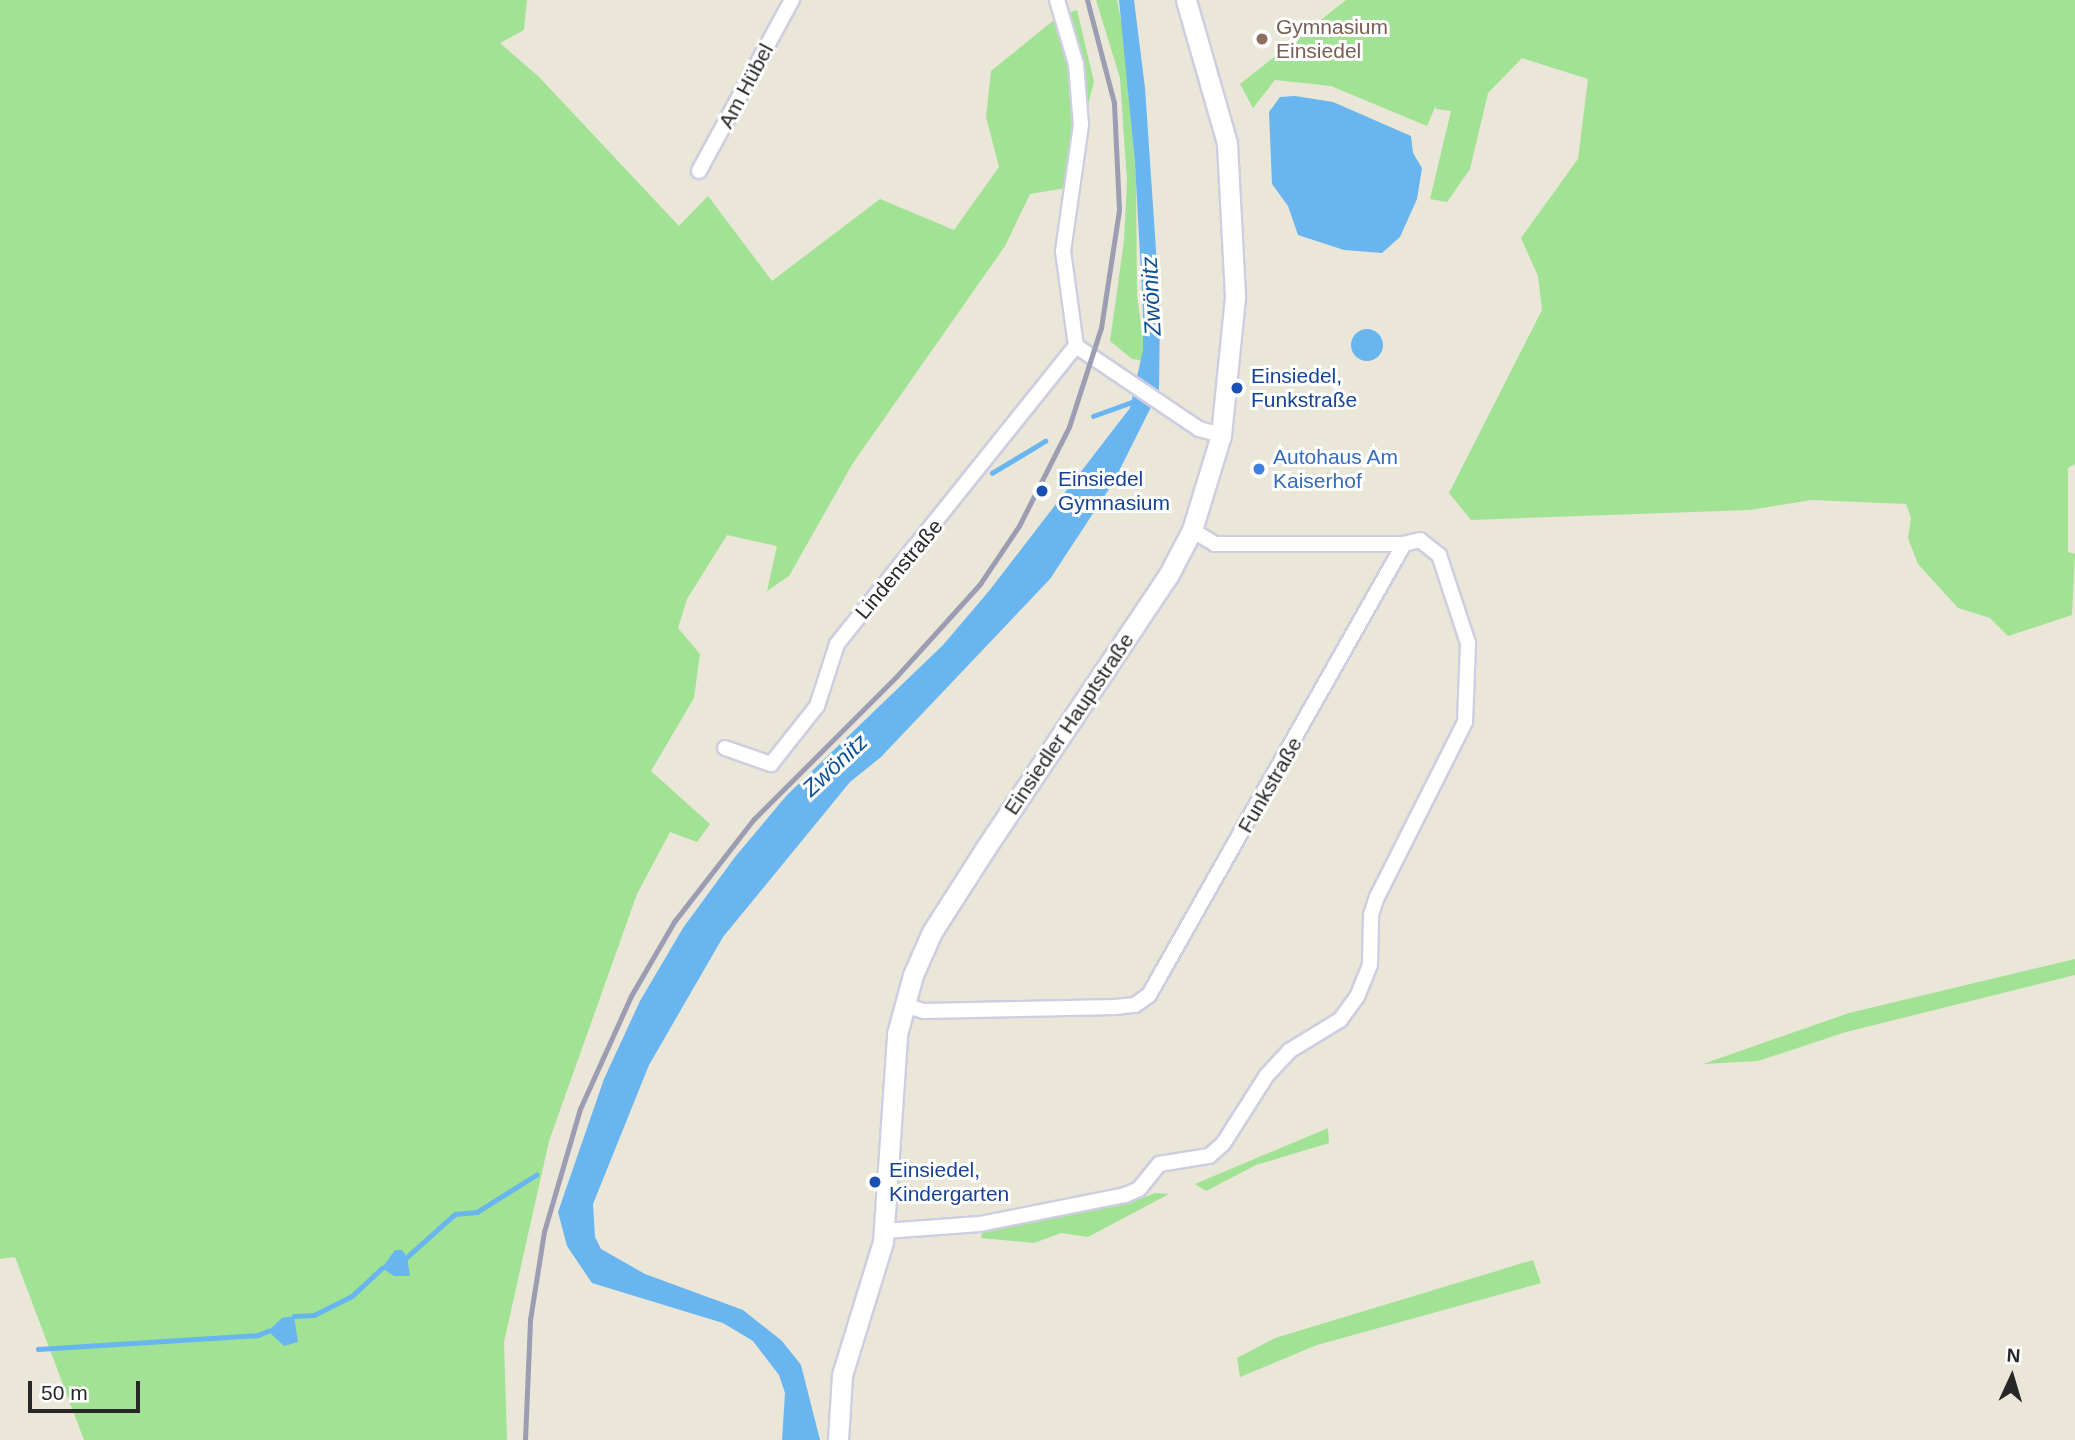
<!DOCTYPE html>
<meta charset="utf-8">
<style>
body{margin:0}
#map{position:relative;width:2075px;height:1440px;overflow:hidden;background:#eae6d8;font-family:Helvetica,sans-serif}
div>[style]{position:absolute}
.green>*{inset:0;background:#a1e294}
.water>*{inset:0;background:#69b5ef}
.round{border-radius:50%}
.stream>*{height:4.5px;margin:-2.25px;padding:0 2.25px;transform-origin:2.25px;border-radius:2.25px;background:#69b5ef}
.roads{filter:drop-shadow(2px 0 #cecee1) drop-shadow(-2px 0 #cecee1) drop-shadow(0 2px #cecee1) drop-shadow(0 -2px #cecee1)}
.minor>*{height:14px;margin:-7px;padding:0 7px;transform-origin:7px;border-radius:7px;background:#fff}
.secondary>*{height:19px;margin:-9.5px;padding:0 9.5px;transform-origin:9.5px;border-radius:9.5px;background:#fff}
.rail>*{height:4.5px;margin:-2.25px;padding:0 2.25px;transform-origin:2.25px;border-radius:2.25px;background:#9c9cb2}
.dots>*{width:19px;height:19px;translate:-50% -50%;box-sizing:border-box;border:4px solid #fff;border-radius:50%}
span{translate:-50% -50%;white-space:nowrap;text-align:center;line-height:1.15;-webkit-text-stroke:6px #fff;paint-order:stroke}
.education-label{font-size:21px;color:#785e54}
.left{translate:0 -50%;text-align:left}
.street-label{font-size:21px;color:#272727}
.transit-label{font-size:21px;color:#164399}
.shop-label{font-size:21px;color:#366cbe}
.water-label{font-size:23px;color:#0c5097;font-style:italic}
.north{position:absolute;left:1977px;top:1342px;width:70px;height:70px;-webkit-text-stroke:5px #fff;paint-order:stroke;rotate:4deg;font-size:19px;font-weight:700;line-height:28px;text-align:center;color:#272727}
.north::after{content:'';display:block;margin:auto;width:24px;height:32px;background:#272727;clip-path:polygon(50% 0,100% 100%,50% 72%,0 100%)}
.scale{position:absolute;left:28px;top:1381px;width:112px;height:32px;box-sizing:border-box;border:4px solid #272727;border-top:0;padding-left:9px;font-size:21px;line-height:24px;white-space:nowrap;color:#272727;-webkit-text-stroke:5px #fff;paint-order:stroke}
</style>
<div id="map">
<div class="green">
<div style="clip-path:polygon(0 0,527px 0,524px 30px,500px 43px,539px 77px,679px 226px,708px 196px,772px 281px,880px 199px,954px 230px,999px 167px,986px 117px,991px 71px,1059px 16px,1077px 10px,1094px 82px,1066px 188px,1030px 194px,1005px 246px,853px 463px,789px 576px,767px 591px,777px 546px,727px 535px,687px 599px,678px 628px,700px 654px,694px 698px,651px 771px,710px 824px,697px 842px,670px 832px,637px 894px,549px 1141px,504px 1342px,507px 1440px,84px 1440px,15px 1257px,0 1259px)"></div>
<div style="clip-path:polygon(1096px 0,1117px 0,1123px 30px,1136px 178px,1137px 295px,1146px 361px,1132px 359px,1110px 341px,1124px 241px,1127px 181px,1120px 78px)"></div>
<div style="clip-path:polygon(1346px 0,2075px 0,2075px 464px,2068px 468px,2068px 552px,2075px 554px,2072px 615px,2008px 636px,1990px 618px,1958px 608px,1918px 564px,1908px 538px,1911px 518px,1906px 504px,1811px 500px,1750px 510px,1471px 520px,1449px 493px,1542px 310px,1538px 276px,1521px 238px,1578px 159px,1588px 79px,1522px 58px,1488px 93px,1470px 169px,1447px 202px,1430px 199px,1451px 111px,1436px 109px,1436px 105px,1427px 126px,1331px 86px,1275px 80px,1253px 108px,1240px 84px)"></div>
<div style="clip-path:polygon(2075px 959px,2075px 975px,1846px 1032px,1758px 1061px,1703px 1064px,1849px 1013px)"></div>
<div style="clip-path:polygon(1328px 1128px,1329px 1143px,1256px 1165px,1206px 1191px,1195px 1184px)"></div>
<div style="clip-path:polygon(1155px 1193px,1169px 1194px,1088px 1237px,1061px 1233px,1034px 1243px,981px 1238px,983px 1229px,1130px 1203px)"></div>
<div style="clip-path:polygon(1533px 1260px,1541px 1283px,1317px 1345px,1240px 1377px,1237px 1358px,1275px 1338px)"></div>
</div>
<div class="water">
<div style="clip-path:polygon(1119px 0,1134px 0,1145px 88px,1160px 309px,1159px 389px,1151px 407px,1113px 483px,1050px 579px,881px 757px,850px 782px,723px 937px,649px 1065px,593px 1204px,595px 1237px,601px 1249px,645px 1274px,743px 1310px,782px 1341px,801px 1365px,820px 1440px,782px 1440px,785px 1393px,779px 1375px,753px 1341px,723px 1323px,592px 1283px,567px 1246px,558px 1212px,604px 1079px,640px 1001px,683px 928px,735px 857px,787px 795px,943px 645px,989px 591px,1130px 408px,1143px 350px,1143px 311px,1135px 163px)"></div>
<div style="clip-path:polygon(1295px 96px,1333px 102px,1411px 136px,1413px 153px,1422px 168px,1417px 199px,1400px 237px,1382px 253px,1344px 250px,1298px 235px,1288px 206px,1272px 184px,1269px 112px,1280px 97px)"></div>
<div class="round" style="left:1351px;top:329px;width:32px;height:32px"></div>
<div style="clip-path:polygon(395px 1250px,402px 1250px,407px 1257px,410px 1276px,394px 1276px,382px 1268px)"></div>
<div style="clip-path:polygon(294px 1316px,298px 1342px,284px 1346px,268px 1331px,282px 1318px)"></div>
</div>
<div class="stream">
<div style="left:1093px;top:416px;width:45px;rotate:-19.7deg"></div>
<div style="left:992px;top:473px;width:62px;rotate:-31.1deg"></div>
<div style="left:407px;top:1257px;width:64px;rotate:-41.9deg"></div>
<div style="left:455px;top:1214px;width:22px;rotate:-5deg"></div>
<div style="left:477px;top:1212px;width:70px;rotate:-32.1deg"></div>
<div style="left:294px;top:1316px;width:20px;rotate:-3deg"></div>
<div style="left:314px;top:1315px;width:42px;rotate:-26.6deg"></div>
<div style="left:352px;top:1296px;width:41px;rotate:-43deg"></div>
<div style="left:38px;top:1349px;width:220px;rotate:-3.6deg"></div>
<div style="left:258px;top:1335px;width:11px;rotate:-22deg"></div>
</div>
<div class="roads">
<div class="minor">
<div style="left:1057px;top:0;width:67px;rotate:73.5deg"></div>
<div style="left:1076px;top:64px;width:61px;rotate:85.3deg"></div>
<div style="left:1081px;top:125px;width:127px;rotate:98.1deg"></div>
<div style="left:1063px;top:251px;width:96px;rotate:82.2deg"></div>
<div style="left:699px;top:171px;width:195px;rotate:-61.5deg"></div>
<div style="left:1076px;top:346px;width:148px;rotate:34deg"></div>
<div style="left:1199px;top:429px;width:23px;rotate:15deg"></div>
<div style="left:725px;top:748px;width:49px;rotate:19.2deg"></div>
<div style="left:771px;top:764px;width:74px;rotate:-51.6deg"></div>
<div style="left:817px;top:706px;width:65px;rotate:-72.1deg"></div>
<div style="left:837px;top:644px;width:382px;rotate:-51.3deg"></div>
<div style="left:904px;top:1005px;width:21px;rotate:17deg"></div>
<div style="left:924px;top:1011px;width:191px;rotate:-1.2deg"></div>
<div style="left:1115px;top:1007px;width:20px;rotate:-6deg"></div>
<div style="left:1135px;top:1005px;width:17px;rotate:-36deg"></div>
<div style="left:1149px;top:995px;width:518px;rotate:-60.52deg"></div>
<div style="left:885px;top:1231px;width:95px;rotate:-4.2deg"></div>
<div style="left:980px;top:1224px;width:148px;rotate:-11.3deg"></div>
<div style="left:1125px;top:1195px;width:15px;rotate:-23deg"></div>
<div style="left:1139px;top:1189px;width:32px;rotate:-51deg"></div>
<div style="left:1159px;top:1164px;width:51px;rotate:-9.1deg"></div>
<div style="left:1209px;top:1156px;width:18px;rotate:-41deg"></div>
<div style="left:1223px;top:1144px;width:82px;rotate:-57.5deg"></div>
<div style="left:1267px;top:1075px;width:33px;rotate:-47deg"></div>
<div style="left:1289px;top:1051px;width:60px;rotate:-31.3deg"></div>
<div style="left:1340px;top:1020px;width:29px;rotate:-54deg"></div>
<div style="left:1357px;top:997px;width:35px;rotate:-68deg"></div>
<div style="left:1370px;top:964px;width:49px;rotate:-88.8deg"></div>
<div style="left:1371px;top:915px;width:19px;rotate:-72deg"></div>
<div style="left:1377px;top:897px;width:196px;rotate:-63.3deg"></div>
<div style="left:1465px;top:722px;width:79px;rotate:-87.8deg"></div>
<div style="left:1468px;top:643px;width:93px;rotate:-108.2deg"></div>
<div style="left:1439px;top:555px;width:24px;rotate:-142deg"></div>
<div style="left:1420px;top:540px;width:16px;rotate:166deg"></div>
<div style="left:1404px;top:544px;width:189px;rotate:180deg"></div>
<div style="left:1215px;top:544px;width:27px;rotate:-149deg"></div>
</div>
<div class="secondary">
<div style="left:838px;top:1440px;width:65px;rotate:-86.5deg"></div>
<div style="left:842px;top:1375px;width:139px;rotate:-72.9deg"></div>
<div style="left:883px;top:1242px;width:208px;rotate:-86.1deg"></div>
<div style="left:897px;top:1034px;width:61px;rotate:-74.8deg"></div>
<div style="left:913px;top:975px;width:47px;rotate:-66.2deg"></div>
<div style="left:932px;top:932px;width:98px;rotate:-57.4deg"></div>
<div style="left:985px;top:849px;width:329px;rotate:-56.2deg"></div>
<div style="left:1168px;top:576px;width:52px;rotate:-62.4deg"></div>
<div style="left:1192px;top:530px;width:99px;rotate:-73deg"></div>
<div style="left:1221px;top:435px;width:140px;rotate:-84.2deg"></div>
<div style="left:1235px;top:296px;width:153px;rotate:-93deg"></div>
<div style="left:1227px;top:143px;width:149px;rotate:-106deg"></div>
</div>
</div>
<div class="rail">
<div style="left:525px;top:1440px;width:120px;rotate:-87.6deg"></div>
<div style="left:530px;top:1320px;width:89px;rotate:-81deg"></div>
<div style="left:544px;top:1232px;width:128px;rotate:-73.7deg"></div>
<div style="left:580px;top:1109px;width:124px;rotate:-65.7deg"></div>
<div style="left:631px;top:996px;width:86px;rotate:-59.8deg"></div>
<div style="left:674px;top:922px;width:130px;rotate:-52.2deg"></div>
<div style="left:754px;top:819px;width:202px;rotate:-45deg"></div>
<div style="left:897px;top:676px;width:124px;rotate:-47.9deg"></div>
<div style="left:980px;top:584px;width:70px;rotate:-56.1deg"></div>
<div style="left:1019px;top:526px;width:111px;rotate:-63.2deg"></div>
<div style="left:1069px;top:427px;width:104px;rotate:-72.1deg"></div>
<div style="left:1101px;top:328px;width:119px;rotate:-81.3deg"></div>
<div style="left:1119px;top:210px;width:107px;rotate:-92.7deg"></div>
<div style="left:1114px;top:103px;width:106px;rotate:-104.7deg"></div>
</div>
<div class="dots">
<div style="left:1262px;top:39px;background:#8d6e63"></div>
<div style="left:1237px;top:388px;background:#1a4fb4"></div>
<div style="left:1259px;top:469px;background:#3f7fe0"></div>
<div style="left:1042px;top:491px;background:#1a4fb4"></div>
<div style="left:875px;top:1182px;background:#1a4fb4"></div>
</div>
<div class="education-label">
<span class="left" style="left:1276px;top:39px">Gymnasium<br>Einsiedel</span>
</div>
<div class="street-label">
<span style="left:746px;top:86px;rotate:-62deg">Am Hübel</span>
<span style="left:899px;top:569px;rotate:-50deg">Lindenstraße</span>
<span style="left:1069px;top:724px;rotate:-56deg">Einsiedler Hauptstraße</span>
<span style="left:1270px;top:785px;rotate:-60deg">Funkstraße</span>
</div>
<div class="transit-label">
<span class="left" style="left:1251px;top:388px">Einsiedel,<br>Funkstraße</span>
<span class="left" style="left:1058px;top:491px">Einsiedel<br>Gymnasium</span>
<span class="left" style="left:889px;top:1182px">Einsiedel,<br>Kindergarten</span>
</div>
<div class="shop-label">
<span class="left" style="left:1273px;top:469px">Autohaus Am<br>Kaiserhof</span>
</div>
<div class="water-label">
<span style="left:1151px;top:296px;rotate:-93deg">Zwönitz</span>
<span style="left:835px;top:765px;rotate:-43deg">Zwönitz</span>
</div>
<div class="north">N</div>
<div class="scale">50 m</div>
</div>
